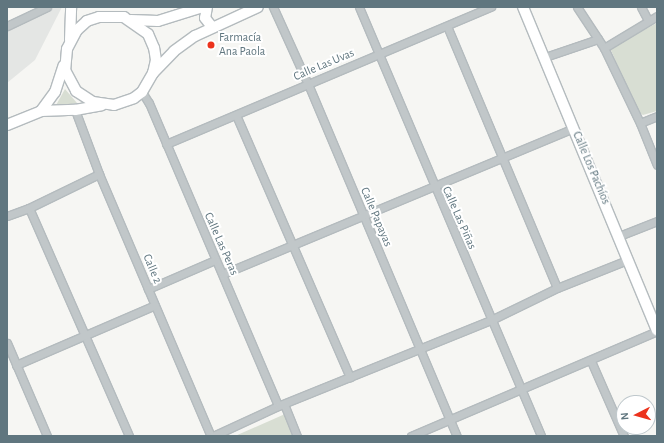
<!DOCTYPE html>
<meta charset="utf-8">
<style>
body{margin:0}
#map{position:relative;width:664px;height:443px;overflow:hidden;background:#f6f6f3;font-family:"Alegreya Sans",sans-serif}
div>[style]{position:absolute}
.built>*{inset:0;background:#e4e6e4}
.green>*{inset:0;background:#d8ded3}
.roads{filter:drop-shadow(1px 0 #b4bbbe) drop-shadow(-1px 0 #b4bbbe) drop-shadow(0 1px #b4bbbe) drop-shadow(0 -1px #b4bbbe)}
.street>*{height:7px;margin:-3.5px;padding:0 3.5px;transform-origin:3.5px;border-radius:3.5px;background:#c1c7c9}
.secondary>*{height:10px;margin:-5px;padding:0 5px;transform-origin:5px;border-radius:5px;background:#fff}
.dots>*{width:11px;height:11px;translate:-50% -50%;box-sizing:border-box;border:2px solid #fff;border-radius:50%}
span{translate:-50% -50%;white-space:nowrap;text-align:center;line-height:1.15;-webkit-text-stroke:4px #fff;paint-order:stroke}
.poi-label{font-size:12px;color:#60767f}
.left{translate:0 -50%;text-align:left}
.street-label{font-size:12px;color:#60767f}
.frame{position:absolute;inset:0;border:8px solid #60767f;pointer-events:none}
.north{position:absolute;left:616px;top:395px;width:40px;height:40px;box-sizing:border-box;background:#fff;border:1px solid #bfc8cc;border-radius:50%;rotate:264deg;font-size:11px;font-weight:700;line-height:16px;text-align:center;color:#60767f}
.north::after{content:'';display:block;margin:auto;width:14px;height:18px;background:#ec331d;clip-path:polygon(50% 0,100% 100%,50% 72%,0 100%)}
</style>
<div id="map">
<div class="built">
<div style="clip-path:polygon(52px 7px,62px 7px,35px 60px,7px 83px,7px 27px)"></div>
</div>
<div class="green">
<div style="clip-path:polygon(657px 23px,657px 111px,643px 115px,638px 112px,610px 48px)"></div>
<div style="clip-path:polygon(65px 89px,77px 103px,55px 107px)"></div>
<div style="clip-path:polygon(285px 414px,295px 436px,235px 436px)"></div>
</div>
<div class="roads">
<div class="street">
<div style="left:273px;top:7px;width:85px;rotate:65.6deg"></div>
<div style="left:308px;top:84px;width:382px;rotate:67.1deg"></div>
<div style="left:359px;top:7px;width:466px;rotate:67deg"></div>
<div style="left:577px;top:7px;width:49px;rotate:56.6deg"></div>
<div style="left:604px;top:48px;width:83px;rotate:64.4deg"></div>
<div style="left:640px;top:123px;width:45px;rotate:68deg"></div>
<div style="left:641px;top:7px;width:15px;rotate:62deg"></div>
<div style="left:7px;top:26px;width:44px;rotate:-25.4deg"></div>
<div style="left:447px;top:26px;width:284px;rotate:67.2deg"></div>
<div style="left:604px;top:48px;width:62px;rotate:-31.1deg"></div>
<div style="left:545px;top:57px;width:56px;rotate:-18.8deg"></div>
<div style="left:142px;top:92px;width:13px;rotate:58deg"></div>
<div style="left:149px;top:103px;width:329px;rotate:66.9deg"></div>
<div style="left:75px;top:110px;width:68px;rotate:69.4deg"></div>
<div style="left:99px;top:174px;width:285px;rotate:66.9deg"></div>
<div style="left:236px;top:115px;width:286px;rotate:66.5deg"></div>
<div style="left:640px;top:123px;width:18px;rotate:-22deg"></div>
<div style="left:166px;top:144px;width:353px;rotate:-22.9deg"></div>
<div style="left:29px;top:208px;width:249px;rotate:66.3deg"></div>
<div style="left:7px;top:216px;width:23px;rotate:-20deg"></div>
<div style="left:29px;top:208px;width:78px;rotate:-25.9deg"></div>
<div style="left:619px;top:236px;width:41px;rotate:-21.5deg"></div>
<div style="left:223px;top:274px;width:380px;rotate:-22.6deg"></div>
<div style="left:148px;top:289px;width:73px;rotate:-23.4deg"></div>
<div style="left:7px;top:343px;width:101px;rotate:66.7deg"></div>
<div style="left:591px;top:361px;width:82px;rotate:66.3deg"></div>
<div style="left:16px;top:365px;width:151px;rotate:-23.3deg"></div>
<div style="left:284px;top:404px;width:35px;rotate:68deg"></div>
<div style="left:213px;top:436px;width:72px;rotate:-24.8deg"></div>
<div style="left:278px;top:406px;width:230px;rotate:-22deg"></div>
<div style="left:491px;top:320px;width:73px;rotate:-25.9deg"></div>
<div style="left:557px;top:288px;width:75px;rotate:-21.8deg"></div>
<div style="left:411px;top:436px;width:267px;rotate:-23.1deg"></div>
</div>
<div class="secondary">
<div style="left:207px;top:7px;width:11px;rotate:100deg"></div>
<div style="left:205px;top:18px;width:11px;rotate:52deg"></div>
<div style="left:523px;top:7px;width:350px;rotate:67.5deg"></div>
<div style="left:131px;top:20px;width:27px;rotate:2deg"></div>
<div style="left:158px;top:21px;width:47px;rotate:-17.3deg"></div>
<div style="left:70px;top:40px;width:33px;rotate:-88deg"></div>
<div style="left:153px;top:73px;width:13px;rotate:-77deg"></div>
<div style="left:156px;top:60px;width:12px;rotate:-99deg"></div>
<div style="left:154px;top:48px;width:15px;rotate:-113deg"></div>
<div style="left:148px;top:34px;width:29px;rotate:-145deg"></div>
<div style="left:124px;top:17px;width:25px;rotate:180deg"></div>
<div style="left:99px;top:17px;width:13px;rotate:162deg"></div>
<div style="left:87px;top:21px;width:13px;rotate:138deg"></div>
<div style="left:77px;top:30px;width:21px;rotate:118deg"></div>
<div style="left:67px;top:49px;width:21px;rotate:95deg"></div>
<div style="left:65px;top:70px;width:24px;rotate:62deg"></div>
<div style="left:76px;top:91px;width:20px;rotate:33deg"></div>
<div style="left:93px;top:102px;width:21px;rotate:8deg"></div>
<div style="left:114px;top:105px;width:21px;rotate:-19deg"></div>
<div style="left:134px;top:98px;width:10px;rotate:-37deg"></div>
<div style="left:142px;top:92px;width:22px;rotate:-60deg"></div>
<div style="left:153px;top:73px;width:30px;rotate:-46deg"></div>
<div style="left:174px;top:51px;width:26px;rotate:-36deg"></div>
<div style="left:195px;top:36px;width:69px;rotate:-24.7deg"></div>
<div style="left:41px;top:111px;width:24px;rotate:-54deg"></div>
<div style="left:55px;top:92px;width:28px;rotate:-72deg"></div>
<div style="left:7px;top:125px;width:37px;rotate:-22deg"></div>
<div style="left:41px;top:111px;width:34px;rotate:-2deg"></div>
<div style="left:75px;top:110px;width:27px;rotate:-10deg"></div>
</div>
</div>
<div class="dots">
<div style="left:211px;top:45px;background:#ec331d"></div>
</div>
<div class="poi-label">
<span class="left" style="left:219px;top:45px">Farmacía<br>Ana Paola</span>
</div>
<div class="street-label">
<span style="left:324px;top:65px;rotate:-23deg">Calle Las Uvas</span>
<span style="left:591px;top:168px;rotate:67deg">Calle Los Pachíos</span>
<span style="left:376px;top:217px;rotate:67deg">Calle Papayas</span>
<span style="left:459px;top:218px;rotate:66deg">Calle Las Piñas</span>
<span style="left:221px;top:244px;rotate:66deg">Calle Las Peras</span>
<span style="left:152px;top:269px;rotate:67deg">Calle 2</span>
</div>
<div class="frame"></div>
<div class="north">N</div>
</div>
